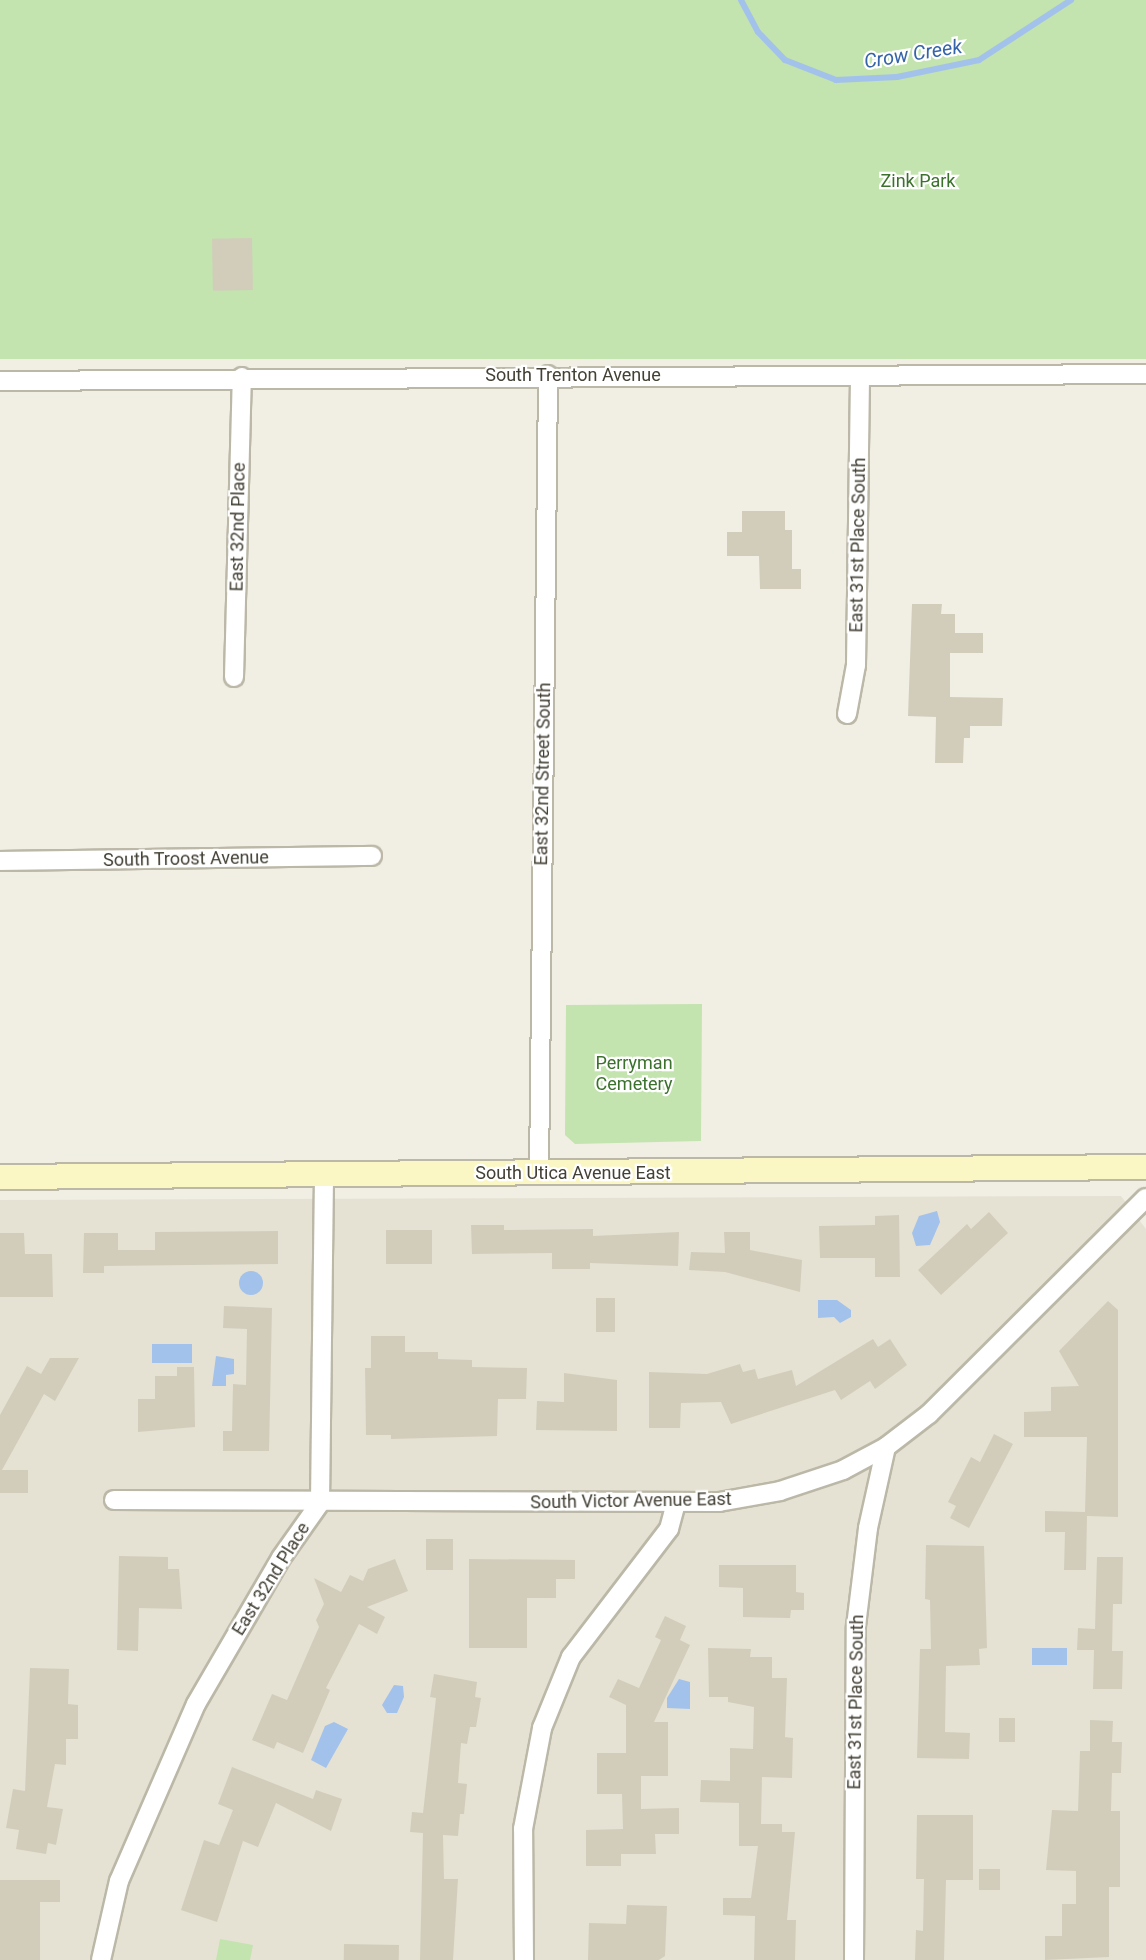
<!DOCTYPE html>
<style>
body{margin:0}
#map{position:relative;width:1146px;height:1960px;overflow:hidden;background:#f1efe4;font-family:Roboto,sans-serif}
div>[style]{position:absolute}
.residential>*{inset:0;background:#e5e2d3}
.green>*{inset:0;background:#c3e3af;transform-origin:0 0}
.water>*{inset:0;background:#a3c2eb;transform-origin:0 0}
.round{border-radius:50%}
.stream>*{height:6px;margin:-3px;padding:0 3px;transform-origin:3px;border-radius:3px;background:#a3c2eb}
.building>*{inset:0;background:#d2cdbb;transform-origin:0 0}
.roads{filter:drop-shadow(2px 0 #bcb8a8) drop-shadow(-2px 0 #bcb8a8) drop-shadow(0 2px #bcb8a8) drop-shadow(0 -2px #bcb8a8)}
.street>*{height:18px;margin:-9px;padding:0 9px;transform-origin:9px;border-radius:9px;background:#fff}
.secondary>*{height:24px;margin:-12px;padding:0 12px;transform-origin:12px;border-radius:12px;background:#fbf7c5}
span{translate:-50% -50%;white-space:nowrap;text-align:center;line-height:1.15;-webkit-text-stroke:4.5px #fff;paint-order:stroke}
.park-label{font-size:18px;color:#3b712c}
.street-label{font-size:18px;color:#434035}
.water-label{font-size:20px;color:#3564a8;font-style:italic}
</style>
<div id="map">
<div class="residential">
<div style="clip-path:polygon(1121px 1196px,1146px 1229px,1146px 1960px,0 1960px,0 1200px)"></div>
</div>
<div class="green">
<div style="left:0;top:0;width:1146px;height:359px"></div>
<div style="clip-path:polygon(702px 1004px,701px 1141px,575px 1144px,565px 1135px,566px 1005px)"></div>
<div style="clip-path:polygon(220px 1939px,253px 1945px,250px 1960px,216px 1960px)"></div>
</div>
<div class="water">
<div style="clip-path:polygon(937px 1211px,940px 1222px,930px 1245px,916px 1246px,912px 1233px,919px 1216px)"></div>
<div class="round" style="left:239px;top:1271px;width:24px;height:24px"></div>
<div style="clip-path:polygon(818px 1300px,837px 1300px,851px 1310px,851px 1317px,840px 1323px,834px 1317px,818px 1318px)"></div>
<div style="left:152px;top:1344px;width:40px;height:19px"></div>
<div style="clip-path:polygon(216px 1356px,234px 1359px,234px 1374px,226px 1375px,226px 1386px,212px 1386px)"></div>
<div style="left:1032px;top:1648px;width:35px;height:17px"></div>
<div style="clip-path:polygon(679px 1679px,690px 1682px,690px 1709px,667px 1708px,667px 1698px)"></div>
<div style="clip-path:polygon(394px 1685px,403px 1686px,404px 1697px,397px 1713px,387px 1713px,382px 1705px)"></div>
<div style="clip-path:polygon(334px 1722px,348px 1729px,326px 1768px,311px 1760px,325px 1726px)"></div>
</div>
<div class="stream">
<div style="left:741px;top:0;width:36px;rotate:62deg"></div>
<div style="left:758px;top:32px;width:39px;rotate:46deg"></div>
<div style="left:785px;top:60px;width:55px;rotate:21.4deg"></div>
<div style="left:836px;top:80px;width:61px;rotate:-2.8deg"></div>
<div style="left:897px;top:77px;width:84px;rotate:-11.7deg"></div>
<div style="left:979px;top:60px;width:110px;rotate:-33.1deg"></div>
</div>
<div class="building">
<div style="left:252px;top:238px;width:52px;height:40px;rotate:89deg"></div>
<div style="clip-path:polygon(742px 511px,785px 511px,785px 530px,792px 530px,792px 569px,801px 569px,801px 589px,760px 589px,759px 556px,727px 556px,727px 532px,742px 532px)"></div>
<div style="clip-path:polygon(912px 604px,942px 604px,941px 614px,955px 614px,955px 633px,983px 633px,983px 653px,950px 653px,950px 697px,1003px 698px,1002px 726px,970px 726px,970px 738px,964px 738px,963px 763px,935px 763px,936px 717px,908px 716px)"></div>
<div style="clip-path:polygon(989px 1212px,1008px 1233px,941px 1295px,918px 1270px,967px 1224px,971px 1229px)"></div>
<div style="clip-path:polygon(899px 1215px,900px 1277px,875px 1277px,875px 1258px,820px 1258px,819px 1226px,875px 1225px,875px 1216px)"></div>
<div style="clip-path:polygon(471px 1225px,504px 1225px,504px 1230px,593px 1229px,593px 1236px,679px 1232px,678px 1266px,590px 1263px,590px 1269px,552px 1269px,552px 1253px,472px 1254px)"></div>
<div style="left:386px;top:1230px;width:46px;height:34px"></div>
<div style="clip-path:polygon(278px 1231px,278px 1264px,104px 1266px,104px 1273px,83px 1273px,84px 1233px,118px 1233px,118px 1250px,155px 1250px,155px 1232px)"></div>
<div style="clip-path:polygon(724px 1232px,750px 1232px,750px 1250px,802px 1260px,800px 1292px,725px 1272px,689px 1270px,691px 1252px,725px 1253px)"></div>
<div style="clip-path:polygon(0 1233px,24px 1233px,25px 1254px,52px 1254px,53px 1297px,0 1297px)"></div>
<div style="left:596px;top:1298px;width:19px;height:34px"></div>
<div style="clip-path:polygon(1108px 1301px,1118px 1310px,1118px 1517px,1087px 1516px,1086px 1570px,1064px 1570px,1065px 1532px,1045px 1532px,1045px 1511px,1085px 1512px,1087px 1437px,1024px 1437px,1024px 1412px,1051px 1411px,1051px 1387px,1079px 1386px,1059px 1351px)"></div>
<div style="clip-path:polygon(224px 1306px,272px 1308px,269px 1451px,223px 1451px,223px 1431px,232px 1431px,233px 1384px,246px 1385px,247px 1329px,223px 1328px)"></div>
<div style="clip-path:polygon(371px 1336px,405px 1336px,405px 1352px,438px 1352px,438px 1359px,472px 1360px,472px 1367px,527px 1368px,526px 1399px,498px 1399px,497px 1436px,391px 1439px,391px 1435px,366px 1435px,365px 1368px,371px 1368px)"></div>
<div style="clip-path:polygon(873px 1339px,878px 1347px,890px 1339px,907px 1365px,875px 1389px,870px 1381px,841px 1400px,835px 1390px,731px 1424px,721px 1402px,681px 1403px,680px 1428px,649px 1428px,649px 1372px,707px 1374px,740px 1364px,743px 1372px,755px 1369px,758px 1379px,792px 1370px,796px 1386px)"></div>
<div style="clip-path:polygon(50px 1358px,79px 1358px,55px 1401px,44px 1394px,2px 1470px,28px 1470px,28px 1493px,0 1493px,0 1415px,27px 1366px,41px 1374px)"></div>
<div style="clip-path:polygon(177px 1367px,194px 1367px,195px 1427px,138px 1432px,138px 1399px,155px 1399px,155px 1376px,177px 1376px)"></div>
<div style="clip-path:polygon(564px 1373px,617px 1380px,617px 1431px,536px 1430px,537px 1401px,564px 1402px)"></div>
<div style="clip-path:polygon(994px 1434px,1013px 1444px,969px 1528px,950px 1518px,956px 1506px,948px 1502px,971px 1457px,980px 1462px)"></div>
<div style="left:426px;top:1539px;width:27px;height:31px"></div>
<div style="clip-path:polygon(926px 1545px,984px 1546px,987px 1648px,979px 1649px,980px 1665px,946px 1666px,945px 1732px,970px 1733px,969px 1759px,917px 1758px,920px 1649px,931px 1649px,930px 1600px,925px 1599px)"></div>
<div style="clip-path:polygon(119px 1556px,168px 1557px,168px 1569px,179px 1569px,182px 1609px,139px 1608px,138px 1651px,117px 1650px)"></div>
<div style="clip-path:polygon(1097px 1557px,1123px 1557px,1122px 1604px,1113px 1604px,1112px 1651px,1123px 1651px,1122px 1689px,1093px 1689px,1094px 1650px,1077px 1650px,1078px 1628px,1095px 1629px)"></div>
<div style="clip-path:polygon(395px 1559px,408px 1591px,367px 1607px,385px 1617px,377px 1634px,359px 1624px,326px 1688px,330px 1690px,303px 1753px,277px 1742px,274px 1749px,252px 1740px,272px 1694px,287px 1700px,319px 1627px,316px 1620px,324px 1604px,314px 1578px,341px 1592px,350px 1575px,363px 1581px,368px 1569px)"></div>
<div style="clip-path:polygon(469px 1559px,575px 1560px,575px 1579px,556px 1579px,556px 1598px,527px 1598px,527px 1648px,469px 1648px)"></div>
<div style="clip-path:polygon(719px 1565px,796px 1565px,796px 1592px,804px 1593px,804px 1610px,791px 1610px,790px 1618px,743px 1617px,743px 1588px,719px 1587px)"></div>
<div style="clip-path:polygon(665px 1616px,686px 1626px,680px 1640px,690px 1645px,654px 1722px,668px 1722px,668px 1776px,641px 1776px,641px 1809px,679px 1808px,679px 1834px,655px 1834px,656px 1854px,621px 1854px,621px 1866px,586px 1866px,586px 1830px,623px 1829px,622px 1794px,597px 1794px,597px 1753px,626px 1753px,626px 1705px,609px 1697px,618px 1679px,639px 1688px,661px 1640px,655px 1637px)"></div>
<div style="clip-path:polygon(708px 1648px,751px 1649px,750px 1657px,772px 1657px,772px 1678px,787px 1678px,785px 1737px,793px 1738px,792px 1778px,762px 1777px,761px 1824px,782px 1824px,782px 1832px,795px 1832px,787px 1920px,796px 1920px,795px 1960px,754px 1960px,755px 1916px,723px 1915px,723px 1898px,751px 1898px,758px 1846px,739px 1846px,739px 1803px,700px 1802px,701px 1780px,730px 1781px,730px 1748px,753px 1749px,754px 1707px,728px 1702px,728px 1697px,709px 1697px)"></div>
<div style="clip-path:polygon(30px 1668px,69px 1669px,68px 1704px,78px 1705px,78px 1739px,66px 1739px,66px 1765px,55px 1764px,47px 1807px,63px 1809px,56px 1845px,48px 1843px,46px 1854px,16px 1849px,19px 1830px,6px 1828px,13px 1789px,25px 1791px)"></div>
<div style="clip-path:polygon(434px 1674px,477px 1682px,475px 1697px,481px 1698px,476px 1727px,470px 1727px,467px 1744px,461px 1743px,458px 1783px,467px 1784px,464px 1814px,460px 1814px,458px 1836px,443px 1835px,444px 1879px,458px 1879px,453px 1960px,420px 1960px,423px 1833px,410px 1832px,412px 1812px,423px 1813px,436px 1698px,430px 1697px)"></div>
<div style="left:999px;top:1718px;width:16px;height:24px"></div>
<div style="clip-path:polygon(1090px 1720px,1113px 1721px,1112px 1742px,1122px 1742px,1121px 1773px,1112px 1773px,1111px 1811px,1120px 1811px,1120px 1887px,1109px 1887px,1109px 1957px,1045px 1960px,1045px 1936px,1062px 1936px,1062px 1904px,1076px 1904px,1076px 1871px,1046px 1870px,1052px 1810px,1078px 1811px,1080px 1751px,1090px 1751px)"></div>
<div style="clip-path:polygon(232px 1767px,313px 1799px,316px 1790px,342px 1799px,331px 1831px,276px 1803px,258px 1847px,243px 1841px,217px 1922px,181px 1910px,204px 1840px,219px 1845px,233px 1810px,218px 1804px)"></div>
<div style="clip-path:polygon(917px 1815px,973px 1815px,973px 1880px,946px 1880px,944px 1960px,915px 1960px,916px 1930px,923px 1931px,924px 1879px,916px 1879px)"></div>
<div style="left:979px;top:1869px;width:21px;height:21px"></div>
<div style="clip-path:polygon(0 1880px,60px 1880px,60px 1902px,40px 1902px,40px 1960px,0 1960px)"></div>
<div style="clip-path:polygon(627px 1905px,667px 1906px,665px 1956px,659px 1960px,588px 1960px,589px 1923px,626px 1924px)"></div>
<div style="left:344px;top:1944px;width:55px;height:16px;rotate:1deg"></div>
</div>
<div class="roads">
<div class="street">
<div style="left:0;top:381px;width:1146px;rotate:-0.35deg"></div>
<div style="left:234px;top:677px;width:300px;rotate:-88.5deg"></div>
<div style="left:847px;top:714px;width:50px;rotate:-79.6deg"></div>
<div style="left:856px;top:665px;width:289px;rotate:-89.2deg"></div>
<div style="left:0;top:861px;width:372px;rotate:-0.8deg"></div>
<div style="left:539px;top:1173px;width:798px;rotate:-89.35deg"></div>
<div style="left:114px;top:1500px;width:605px;rotate:0.19deg"></div>
<div style="left:719px;top:1502px;width:62px;rotate:-10.2deg"></div>
<div style="left:780px;top:1491px;width:66px;rotate:-18.4deg"></div>
<div style="left:843px;top:1470px;width:49px;rotate:-28.1deg"></div>
<div style="left:886px;top:1447px;width:54px;rotate:-37.5deg"></div>
<div style="left:929px;top:1414px;width:306px;rotate:-44.9deg"></div>
<div style="left:101px;top:1960px;width:81px;rotate:-77.2deg"></div>
<div style="left:119px;top:1881px;width:193px;rotate:-66.5deg"></div>
<div style="left:196px;top:1704px;width:169px;rotate:-59.8deg"></div>
<div style="left:281px;top:1558px;width:67px;rotate:-54.7deg"></div>
<div style="left:320px;top:1503px;width:328px;rotate:-89.3deg"></div>
<div style="left:524px;top:1960px;width:131px;rotate:-90.4deg"></div>
<div style="left:523px;top:1829px;width:103px;rotate:-79.3deg"></div>
<div style="left:542px;top:1728px;width:77px;rotate:-67.8deg"></div>
<div style="left:571px;top:1657px;width:161px;rotate:-52.6deg"></div>
<div style="left:669px;top:1529px;width:27px;rotate:-75deg"></div>
<div style="left:854px;top:1960px;width:334px;rotate:-89.7deg"></div>
<div style="left:856px;top:1626px;width:99px;rotate:-83deg"></div>
<div style="left:868px;top:1528px;width:83px;rotate:-77.5deg"></div>
</div>
<div class="secondary">
<div style="left:0;top:1177px;width:1146px;rotate:-0.5deg"></div>
</div>
</div>
<div class="park-label">
<span style="left:918px;top:181px">Zink Park</span>
<span style="left:634px;top:1074px">Perryman<br>Cemetery</span>
</div>
<div class="street-label">
<span style="left:573px;top:375px">South Trenton Avenue</span>
<span style="left:238px;top:527px;rotate:-89deg">East 32nd Place</span>
<span style="left:858px;top:545px;rotate:-89deg">East 31st Place South</span>
<span style="left:543px;top:774px;rotate:-89deg">East 32nd Street South</span>
<span style="left:186px;top:859px;rotate:-1deg">South Troost Avenue</span>
<span style="left:573px;top:1173px">South Utica Avenue East</span>
<span style="left:631px;top:1501px;rotate:-1deg">South Victor Avenue East</span>
<span style="left:271px;top:1579px;rotate:-58deg">East 32nd Place</span>
<span style="left:856px;top:1702px;rotate:-89deg">East 31st Place South</span>
</div>
<div class="water-label">
<span style="left:913px;top:54px;rotate:-9deg">Crow Creek</span>
</div>
</div>
